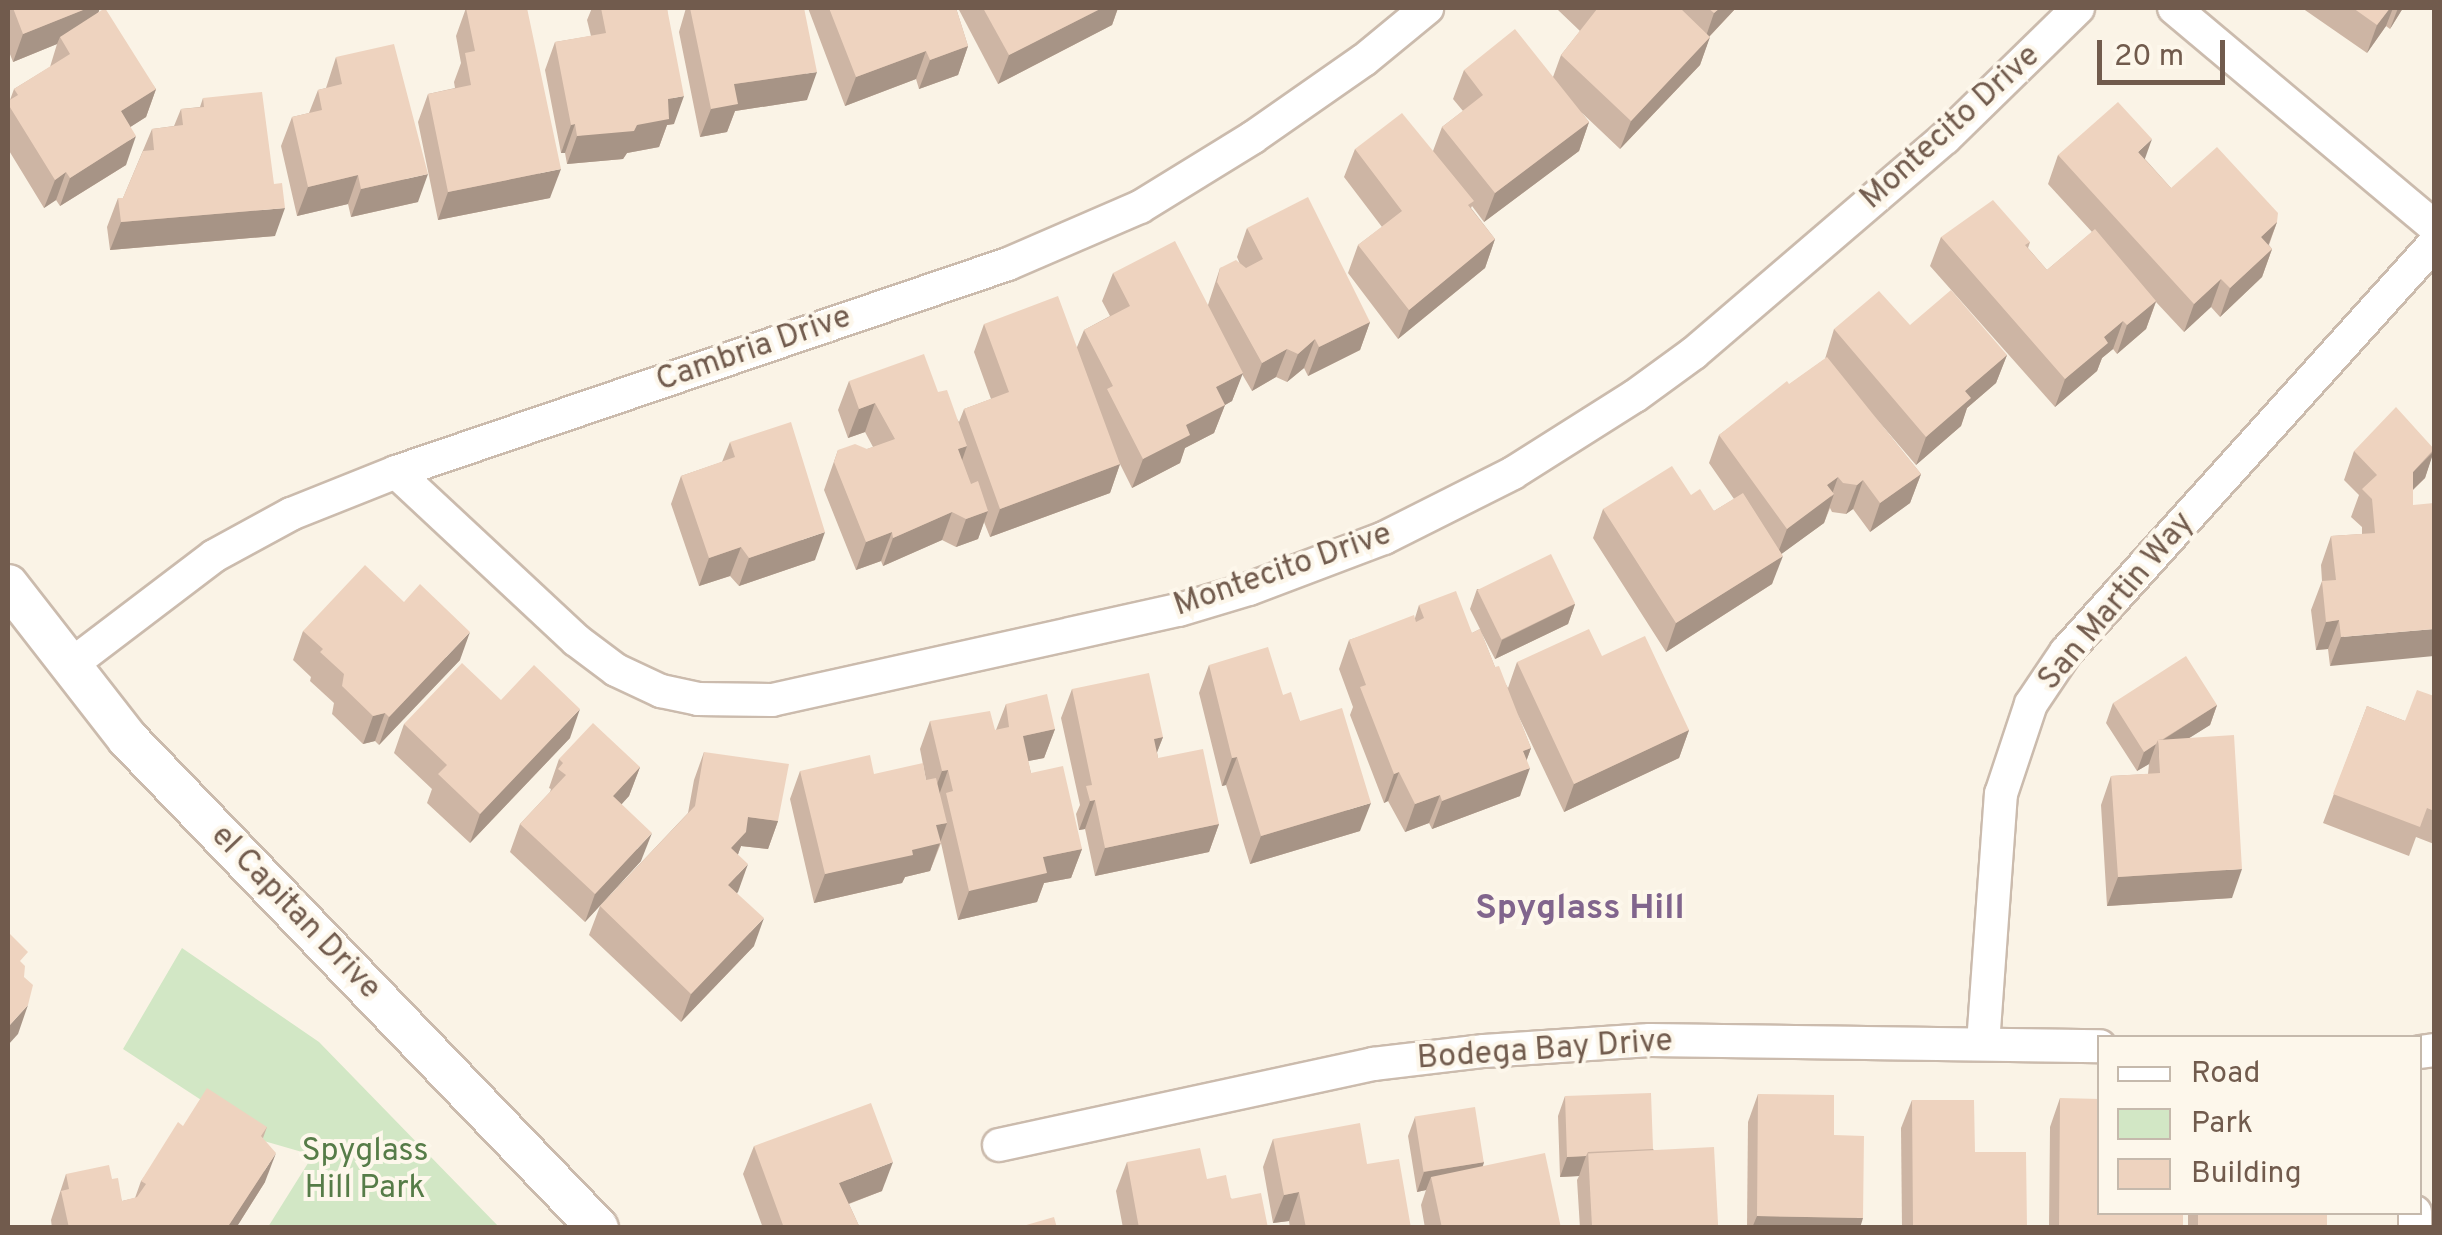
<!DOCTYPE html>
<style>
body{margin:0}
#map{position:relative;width:2442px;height:1235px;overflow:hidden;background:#faf3e6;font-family:Overpass,sans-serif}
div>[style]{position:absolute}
.green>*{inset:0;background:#d2e7c5}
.roads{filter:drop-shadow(2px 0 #cbbbad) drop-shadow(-2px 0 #cbbbad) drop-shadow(0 2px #cbbbad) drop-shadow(0 -2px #cbbbad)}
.minor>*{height:32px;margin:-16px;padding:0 16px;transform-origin:16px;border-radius:16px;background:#fff}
.tertiary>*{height:40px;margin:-20px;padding:0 20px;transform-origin:20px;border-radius:20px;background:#fff}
.wall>*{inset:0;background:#cdb5a4;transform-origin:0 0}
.shaded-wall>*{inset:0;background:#a79486}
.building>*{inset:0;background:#eed3bf;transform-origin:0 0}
span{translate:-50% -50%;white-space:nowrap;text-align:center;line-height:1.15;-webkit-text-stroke:8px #fdf7eb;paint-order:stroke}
.street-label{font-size:32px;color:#715b4d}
.park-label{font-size:32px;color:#567c48}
.neighbourhood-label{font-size:35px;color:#81658d;font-weight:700}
.frame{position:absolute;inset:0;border:10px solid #715b4d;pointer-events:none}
.legend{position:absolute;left:2097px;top:1035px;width:325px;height:180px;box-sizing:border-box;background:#fdf7eb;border:2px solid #c5b9ac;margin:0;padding:12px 18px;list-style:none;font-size:30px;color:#715b4d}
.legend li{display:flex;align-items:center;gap:20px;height:50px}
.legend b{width:50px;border:2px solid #c5b9ac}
.scale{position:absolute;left:2097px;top:40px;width:128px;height:45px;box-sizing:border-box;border:5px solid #715b4d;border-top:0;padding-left:12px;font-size:30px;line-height:35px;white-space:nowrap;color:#715b4d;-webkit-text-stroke:8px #fdf7eb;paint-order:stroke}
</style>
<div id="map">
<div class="green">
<div style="clip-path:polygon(182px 948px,319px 1042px,499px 1227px,268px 1227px,310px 1160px,302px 1152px,264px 1141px,123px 1049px)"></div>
</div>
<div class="roads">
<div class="minor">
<div style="left:2174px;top:8px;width:339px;rotate:40deg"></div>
<div style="left:396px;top:472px;width:246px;rotate:43deg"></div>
<div style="left:576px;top:640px;width:50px;rotate:36.9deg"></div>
<div style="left:616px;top:670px;width:50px;rotate:25deg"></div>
<div style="left:661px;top:691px;width:38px;rotate:12deg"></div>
<div style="left:698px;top:699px;width:74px;rotate:0.8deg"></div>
<div style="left:772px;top:700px;width:417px;rotate:-12.5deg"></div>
<div style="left:1179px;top:610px;width:73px;rotate:-16.7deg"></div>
<div style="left:1249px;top:589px;width:144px;rotate:-20.7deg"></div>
<div style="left:1384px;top:538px;width:144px;rotate:-26.7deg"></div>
<div style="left:1513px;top:473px;width:144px;rotate:-32.3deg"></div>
<div style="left:1635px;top:396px;width:73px;rotate:-36.1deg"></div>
<div style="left:1694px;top:353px;width:330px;rotate:-40.6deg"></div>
<div style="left:1945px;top:138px;width:186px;rotate:-44.3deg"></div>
<div style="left:68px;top:667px;width:183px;rotate:-37.2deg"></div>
<div style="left:214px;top:556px;width:88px;rotate:-28.6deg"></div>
<div style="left:291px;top:514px;width:113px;rotate:-21.8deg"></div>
<div style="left:396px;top:472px;width:646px;rotate:-18.77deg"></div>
<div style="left:1008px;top:264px;width:144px;rotate:-23.4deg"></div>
<div style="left:1140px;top:207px;width:132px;rotate:-31.6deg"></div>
<div style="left:1252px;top:138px;width:136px;rotate:-34.9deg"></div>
<div style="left:1364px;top:60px;width:82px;rotate:-39.5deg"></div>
<div style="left:1983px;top:1044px;width:251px;rotate:-85.9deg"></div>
<div style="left:2001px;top:794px;width:95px;rotate:-71.6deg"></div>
<div style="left:2031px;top:704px;width:63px;rotate:-56.1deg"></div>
<div style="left:2066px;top:652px;width:549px;rotate:-47.95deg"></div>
<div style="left:2420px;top:1052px;width:14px;rotate:-8deg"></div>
<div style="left:999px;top:1145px;width:383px;rotate:-12.2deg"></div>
<div style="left:1373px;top:1064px;width:112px;rotate:-6.7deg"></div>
<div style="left:1484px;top:1051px;width:166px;rotate:-3.8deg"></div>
<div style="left:1650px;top:1040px;width:450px;rotate:0.8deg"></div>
<div style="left:2415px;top:1228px;width:16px;rotate:-90deg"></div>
</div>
<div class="tertiary">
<div style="left:8px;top:585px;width:195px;rotate:52.1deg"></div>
<div style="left:128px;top:739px;width:678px;rotate:46.14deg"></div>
</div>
</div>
<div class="wall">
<div style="clip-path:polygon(8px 8px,100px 8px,98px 13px,156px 89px,146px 117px,130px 127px,126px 165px,60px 206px,56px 200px,44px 208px,8px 149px,8px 101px,10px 100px,14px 89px,50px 67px,57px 44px,13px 62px,8px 49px)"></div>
<div style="clip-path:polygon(466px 8px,550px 198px,438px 220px,418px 122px,428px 94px,455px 88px,454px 82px,461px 63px,456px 36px)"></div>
<div style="clip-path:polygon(592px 8px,667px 8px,674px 124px,667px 125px,659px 147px,627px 153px,623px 159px,567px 164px,565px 153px,561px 153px,545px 70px,555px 42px,591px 36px,587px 20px)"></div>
<div style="clip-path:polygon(686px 8px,804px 8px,807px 100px,735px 111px,727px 132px,700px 137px,679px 32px)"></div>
<div style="clip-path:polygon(808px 8px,956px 8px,968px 46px,958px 75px,919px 89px,916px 79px,845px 106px)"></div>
<div style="clip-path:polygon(958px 8px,1118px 8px,1112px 25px,998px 84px)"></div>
<div style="clip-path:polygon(1558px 8px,1736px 8px,1710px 36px,1700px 65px,1620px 149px,1581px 112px,1589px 122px,1579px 151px,1484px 222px,1472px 206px,1471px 208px,1495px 239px,1485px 268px,1398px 339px,1348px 273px,1358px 245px,1382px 227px,1344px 177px,1355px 149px,1433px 151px,1442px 127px,1463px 111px,1453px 99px,1464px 70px,1553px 77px,1561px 55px,1580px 31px,1558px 10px)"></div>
<div style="clip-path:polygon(2302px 8px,2403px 8px,2390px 29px,2386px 26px,2367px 53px)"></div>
<div style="clip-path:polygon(336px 57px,418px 202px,351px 217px,348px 204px,297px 216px,281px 146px,292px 117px,309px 113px,318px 90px,326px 88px)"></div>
<div style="clip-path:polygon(203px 98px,275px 236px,110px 250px,107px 227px,118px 198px,123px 198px,152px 129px,174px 126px,181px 109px,200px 107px)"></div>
<div style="clip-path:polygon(2058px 155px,2145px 159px,2171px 188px,2277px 222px,2269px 245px,2272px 249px,2262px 277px,2220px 317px,2211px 307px,2184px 332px,2156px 302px,2146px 329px,2117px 354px,2113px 349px,2102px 358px,2097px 371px,2055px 407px,1930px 266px,1941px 237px,2030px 242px,2028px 248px,2047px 270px,2092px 232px,2048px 184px)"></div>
<div style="clip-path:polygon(1247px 228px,1370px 322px,1360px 350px,1308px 376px,1304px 368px,1287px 382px,1276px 377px,1252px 391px,1242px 374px,1232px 401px,1225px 405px,1214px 433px,1185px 448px,1180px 463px,1132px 488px,1120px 464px,1110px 493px,990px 537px,984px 522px,978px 539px,956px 547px,942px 540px,883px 566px,881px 561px,856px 570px,824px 490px,838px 450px,867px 449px,873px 447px,865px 432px,848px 438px,838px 410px,849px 381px,938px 392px,959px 422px,964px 409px,991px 399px,974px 352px,984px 324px,1077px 347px,1084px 330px,1110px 316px,1102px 301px,1113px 273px,1208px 305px,1220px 268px,1240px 264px,1237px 257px)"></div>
<div style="clip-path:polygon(1910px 325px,2007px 355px,1996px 383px,1967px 408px,1961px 426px,1916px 465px,1874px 416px,1921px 474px,1910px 503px,1870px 532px,1853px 509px,1846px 514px,1832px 512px,1830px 508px,1824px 523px,1781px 554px,1772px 584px,1666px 652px,1593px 538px,1603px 509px,1691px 495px,1714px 511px,1734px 499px,1709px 463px,1719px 435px,1825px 359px,1834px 329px)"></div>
<div style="clip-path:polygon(730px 442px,815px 560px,739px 586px,730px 576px,699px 586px,671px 504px,681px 476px,722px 462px)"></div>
<div style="clip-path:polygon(2434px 449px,2425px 478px,2413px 490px,2330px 666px,2328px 649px,2316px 650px,2311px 610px,2322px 581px,2321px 565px,2331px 536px,2362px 534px,2362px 527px,2351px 517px,2359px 495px,2344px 480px,2354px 451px)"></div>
<div style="clip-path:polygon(1477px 589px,1575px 604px,1568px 624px,1495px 659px,1481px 632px,1495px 667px,1508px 688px,1517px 662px,1602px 656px,1689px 730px,1679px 758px,1564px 812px,1517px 713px,1531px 748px,1527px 759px,1520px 796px,1432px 829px,1429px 823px,1405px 832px,1388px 801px,1384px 803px,1350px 715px,1353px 707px,1339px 669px,1349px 640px,1415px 618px,1419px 605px,1472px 633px,1480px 629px,1470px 609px)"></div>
<div style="clip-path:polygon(303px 631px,460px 660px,379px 745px,375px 741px,363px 744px,332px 714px,334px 703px,310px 681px,311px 677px,293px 660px)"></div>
<div style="clip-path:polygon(1209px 665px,1283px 695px,1300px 721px,1360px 831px,1250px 864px,1226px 785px,1222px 786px,1199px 693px)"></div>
<div style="clip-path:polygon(1072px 689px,1163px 737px,1157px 752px,1158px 758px,1219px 824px,1209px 852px,1095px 876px,1085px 829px,1079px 830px,1076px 814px,1080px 805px,1061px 718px)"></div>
<div style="clip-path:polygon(2434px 696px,2434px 844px,2416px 837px,2409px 856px,2323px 823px,2367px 706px,2405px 721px)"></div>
<div style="clip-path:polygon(501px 700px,570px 738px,470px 843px,427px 803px,432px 789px,394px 753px,404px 724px)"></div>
<div style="clip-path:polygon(2113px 703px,2217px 705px,2210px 725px,2189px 738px,2232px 898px,2107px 906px,2101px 805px,2111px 776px,2148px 774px,2149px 764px,2137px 771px,2106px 723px)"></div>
<div style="clip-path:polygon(1006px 704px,1055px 729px,1044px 758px,1028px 761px,1031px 773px,1082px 849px,1071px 878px,1044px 883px,1037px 902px,958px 920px,941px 843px,930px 871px,905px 877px,902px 883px,814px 903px,790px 799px,800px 771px,874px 774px,926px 780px,920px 749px,930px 721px,996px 730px)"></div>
<div style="clip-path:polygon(704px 752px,778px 821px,768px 849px,741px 846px,738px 854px,737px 893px,754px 946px,681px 1022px,589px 935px,600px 906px,688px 813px,694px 780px)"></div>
<div style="clip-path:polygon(559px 759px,640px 767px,629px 796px,621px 804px,641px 861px,585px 922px,510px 852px,520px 824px,550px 792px,551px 789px,549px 788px)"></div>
<div style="clip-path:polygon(1758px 1094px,1834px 1135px,1860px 1228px,1747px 1228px,1748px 1122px)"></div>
<div style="clip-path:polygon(1565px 1096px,1653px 1149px,1718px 1228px,1580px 1228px,1577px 1180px,1579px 1176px,1560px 1177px,1558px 1116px)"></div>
<div style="clip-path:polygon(2060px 1098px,2100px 1212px,2183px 1228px,2049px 1228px,2050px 1127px)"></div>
<div style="clip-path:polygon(1912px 1100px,1975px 1152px,2027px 1228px,1902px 1228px,1901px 1128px)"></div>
<div style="clip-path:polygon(1415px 1117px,1484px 1162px,1483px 1166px,1561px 1228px,1425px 1228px,1421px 1205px,1426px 1190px,1417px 1192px,1408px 1136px)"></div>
<div style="clip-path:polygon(183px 1126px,267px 1127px,263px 1138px,265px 1182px,236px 1228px,52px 1228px,51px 1220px,66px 1174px,112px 1179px,122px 1201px,135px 1198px,141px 1181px)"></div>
<div style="clip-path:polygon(1273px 1139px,1367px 1164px,1411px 1228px,1290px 1228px,1289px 1221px,1273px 1223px,1263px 1167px)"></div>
<div style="clip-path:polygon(754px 1146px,882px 1191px,849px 1204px,860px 1228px,763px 1228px,743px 1174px)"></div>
<div style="clip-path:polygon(1127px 1162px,1207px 1179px,1268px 1228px,1123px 1228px,1116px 1191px)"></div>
<div style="left:2188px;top:1212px;width:139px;height:16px"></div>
</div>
<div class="shaded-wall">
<div style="clip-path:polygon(88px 8px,100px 8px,92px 30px,60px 37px,57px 44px,13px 62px,23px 34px)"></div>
<div style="clip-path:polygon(1102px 8px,1118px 8px,1112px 25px,998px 84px,1009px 55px)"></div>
<div style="clip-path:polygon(1720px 8px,1736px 8px,1704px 42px,1714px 13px)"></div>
<div style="clip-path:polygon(2390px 8px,2393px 8px,2386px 26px,2367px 53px,2377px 25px)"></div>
<div style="clip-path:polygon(2398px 8px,2403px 8px,2390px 29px)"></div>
<div style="clip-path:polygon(1710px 37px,1700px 65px,1620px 149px,1631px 121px)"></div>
<div style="clip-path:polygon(968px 46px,958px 75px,919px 89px,930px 60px)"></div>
<div style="clip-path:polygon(926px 51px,916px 79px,845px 106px,856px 77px)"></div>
<div style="clip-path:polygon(817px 72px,807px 100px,735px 111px,727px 132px,700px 137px,711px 109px,734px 84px)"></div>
<div style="clip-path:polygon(156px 89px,146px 117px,110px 140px,121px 111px)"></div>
<div style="clip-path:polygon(684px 96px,674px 124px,667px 125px,659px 147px,627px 153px,623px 159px,567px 164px,577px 136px,637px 125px,668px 99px)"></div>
<div style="clip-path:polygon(1589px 122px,1579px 151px,1484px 222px,1495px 193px)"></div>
<div style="clip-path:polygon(575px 124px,565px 153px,561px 153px,571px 125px)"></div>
<div style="clip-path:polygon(136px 136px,126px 165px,60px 206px,70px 178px)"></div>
<div style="clip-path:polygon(2152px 139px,2142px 167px,2138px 152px)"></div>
<div style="clip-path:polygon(561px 169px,550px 198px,438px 220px,448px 192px)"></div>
<div style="clip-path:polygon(66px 172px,56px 200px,44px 208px,55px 180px)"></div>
<div style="clip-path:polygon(428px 174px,418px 202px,351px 217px,361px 189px)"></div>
<div style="clip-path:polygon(358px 175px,348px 204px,297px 216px,308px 187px)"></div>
<div style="clip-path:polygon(285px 208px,275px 236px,110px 250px,121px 222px)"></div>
<div style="clip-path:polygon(2277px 222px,2266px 251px,2261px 237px)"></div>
<div style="clip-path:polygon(1495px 239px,1485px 268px,1398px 339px,1409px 310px)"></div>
<div style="clip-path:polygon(2272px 249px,2262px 277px,2220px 317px,2230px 288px)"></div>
<div style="clip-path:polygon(2221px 279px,2211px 307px,2184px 332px,2194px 304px)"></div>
<div style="clip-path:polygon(2156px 301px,2146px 329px,2117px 354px,2127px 325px)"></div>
<div style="clip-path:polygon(2123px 321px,2113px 349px,2102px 358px,2097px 371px,2055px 407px,2065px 379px,2104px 337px)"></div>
<div style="clip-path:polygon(1370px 322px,1360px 350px,1308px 376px,1319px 347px)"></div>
<div style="clip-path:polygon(1315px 339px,1304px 368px,1287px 382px,1298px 354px)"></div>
<div style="clip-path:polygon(1287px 349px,1276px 377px,1252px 391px,1262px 363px)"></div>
<div style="clip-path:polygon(2007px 355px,1996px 383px,1967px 408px,1961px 426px,1916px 465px,1926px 437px,1965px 391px)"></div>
<div style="clip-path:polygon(1243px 373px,1232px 401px,1225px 405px,1214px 433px,1185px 448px,1180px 463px,1132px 488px,1143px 459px,1186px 425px,1216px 387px)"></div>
<div style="clip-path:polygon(875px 403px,865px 432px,848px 438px,859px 409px)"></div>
<div style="clip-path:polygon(967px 446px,957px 475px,958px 449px)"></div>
<div style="clip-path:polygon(2434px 451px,2425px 478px,2402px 500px,2413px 472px)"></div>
<div style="clip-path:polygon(1120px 464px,1110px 493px,990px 537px,1000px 509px)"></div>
<div style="clip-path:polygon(1921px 474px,1910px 503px,1870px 532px,1880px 503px)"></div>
<div style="clip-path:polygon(1838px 477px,1831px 497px,1834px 494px,1824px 523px,1776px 558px,1787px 529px,1827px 485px)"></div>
<div style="clip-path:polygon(1863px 480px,1853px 509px,1846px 514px,1857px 485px)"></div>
<div style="clip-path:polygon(988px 511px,978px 539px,956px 547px,966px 519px)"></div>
<div style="clip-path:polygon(952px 512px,942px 540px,883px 566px,893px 538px)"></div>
<div style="clip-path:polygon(825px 532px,815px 560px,739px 586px,749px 558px)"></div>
<div style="clip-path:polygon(892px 532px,881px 561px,856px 570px,866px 542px)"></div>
<div style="clip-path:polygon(741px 547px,730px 576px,699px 586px,709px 558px)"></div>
<div style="clip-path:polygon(1783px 556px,1772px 584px,1666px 652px,1676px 623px)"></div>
<div style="clip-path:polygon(1575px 604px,1568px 624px,1495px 659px,1502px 640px)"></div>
<div style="clip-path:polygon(2339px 620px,2328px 649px,2316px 650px,2326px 622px)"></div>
<div style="clip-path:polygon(2434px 629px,2434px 656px,2330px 666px,2341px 637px)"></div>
<div style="clip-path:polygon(470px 632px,460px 660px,379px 745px,389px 717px)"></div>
<div style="clip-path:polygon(2217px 705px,2210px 725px,2159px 757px,2158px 743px)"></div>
<div style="clip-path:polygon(580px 709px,570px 738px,470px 843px,480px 814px)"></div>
<div style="clip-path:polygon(385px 713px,375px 741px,363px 744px,373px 716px)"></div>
<div style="clip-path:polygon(1055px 729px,1044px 758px,1013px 764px,1023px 736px)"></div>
<div style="clip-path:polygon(1689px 730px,1679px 758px,1564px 812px,1574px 784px)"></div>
<div style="clip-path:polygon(1163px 737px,1152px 765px,1154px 739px)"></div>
<div style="clip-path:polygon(2156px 744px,2149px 764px,2137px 771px,2144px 752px)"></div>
<div style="clip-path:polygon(1531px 748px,1523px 770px,1530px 768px,1520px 796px,1432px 829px,1442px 801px,1523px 751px)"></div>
<div style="clip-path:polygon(1237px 757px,1226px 785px,1222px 786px,1232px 758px)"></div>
<div style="clip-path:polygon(640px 767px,629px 796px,603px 825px,613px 796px)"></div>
<div style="clip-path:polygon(948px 770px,938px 798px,931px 800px,942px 771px)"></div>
<div style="clip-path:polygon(1399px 772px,1388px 801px,1384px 803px,1394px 774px)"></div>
<div style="clip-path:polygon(1440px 795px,1429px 823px,1405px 832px,1415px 804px)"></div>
<div style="clip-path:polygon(1095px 800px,1085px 829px,1079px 830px,1090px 801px)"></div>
<div style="clip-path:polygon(1371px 803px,1360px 831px,1250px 864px,1261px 836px)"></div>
<div style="clip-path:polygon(748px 817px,778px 821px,768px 849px,741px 846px,736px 860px,731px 848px)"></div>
<div style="clip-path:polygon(947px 823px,930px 871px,905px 877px,902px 883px,814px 903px,825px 874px,912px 850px,936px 825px)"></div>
<div style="clip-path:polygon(1219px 824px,1209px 852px,1095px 876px,1105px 848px)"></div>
<div style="clip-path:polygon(652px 833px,641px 861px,585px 922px,595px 894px)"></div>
<div style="clip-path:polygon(1082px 849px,1071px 878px,1044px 883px,1037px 902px,958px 920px,969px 891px,1043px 857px)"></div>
<div style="clip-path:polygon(748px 864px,738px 892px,718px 913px,728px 885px)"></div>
<div style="clip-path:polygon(2242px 869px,2232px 898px,2107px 906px,2118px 877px)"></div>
<div style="clip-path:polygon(764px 918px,754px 946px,681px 1022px,691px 994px)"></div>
<div style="clip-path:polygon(28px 1005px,18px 1034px,8px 1045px,8px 1027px)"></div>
<div style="clip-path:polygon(276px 1153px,265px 1182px,236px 1228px,227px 1228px)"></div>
<div style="clip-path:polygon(1586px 1156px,1579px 1176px,1560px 1177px,1567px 1157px)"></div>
<div style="clip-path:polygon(893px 1162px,882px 1191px,829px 1211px,839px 1183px)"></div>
<div style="clip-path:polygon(1484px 1162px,1477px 1182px,1431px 1177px,1426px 1190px,1417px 1192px,1424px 1172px)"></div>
<div style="clip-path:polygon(1299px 1192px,1289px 1221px,1273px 1223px,1284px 1195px)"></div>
<div style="clip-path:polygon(1757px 1216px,1863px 1218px,1860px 1228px,1752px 1228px)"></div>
</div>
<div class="building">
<div style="clip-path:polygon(13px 8px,88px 8px,23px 34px)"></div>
<div style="clip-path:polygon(105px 8px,156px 89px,121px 111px,136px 136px,70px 178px,66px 172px,55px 180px,8px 104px,8px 101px,18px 95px,14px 89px,70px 54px,60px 37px)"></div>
<div style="clip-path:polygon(466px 8px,527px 8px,561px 169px,448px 192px,428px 94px,471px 85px,465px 53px,475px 51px)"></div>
<div style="clip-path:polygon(601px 8px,667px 8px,684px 96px,668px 99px,669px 119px,637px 125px,634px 131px,577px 136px,575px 124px,571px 125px,555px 42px,606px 33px)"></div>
<div style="clip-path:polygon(690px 8px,804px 8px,817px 72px,734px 84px,738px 104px,711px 109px)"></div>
<div style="clip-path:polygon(829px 8px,956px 8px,968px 46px,930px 60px,926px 51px,856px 77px)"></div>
<div style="clip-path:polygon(983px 8px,1102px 8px,1009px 55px)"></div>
<div style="clip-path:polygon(1596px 8px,1680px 8px,1710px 37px,1631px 121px,1561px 55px,1597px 9px)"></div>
<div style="clip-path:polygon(1708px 8px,1720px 8px,1714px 13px)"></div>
<div style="clip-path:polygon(2353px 8px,2390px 8px,2377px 25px)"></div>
<div style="clip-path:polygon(1515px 29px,1589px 122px,1495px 193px,1442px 127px,1483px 95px,1464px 70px)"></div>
<div style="clip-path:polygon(394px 44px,428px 174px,361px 189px,358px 175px,308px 187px,292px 117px,322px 110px,318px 90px,342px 84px,336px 57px)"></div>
<div style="clip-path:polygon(262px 92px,274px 184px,282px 183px,285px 208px,121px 222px,118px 198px,123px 198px,143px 151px,154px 150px,152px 129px,183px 125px,181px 109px,204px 107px,203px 98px)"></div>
<div style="clip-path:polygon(2118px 102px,2152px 139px,2138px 152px,2171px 188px,2217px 147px,2278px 213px,2277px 222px,2261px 237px,2272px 249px,2230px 288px,2221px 279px,2194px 304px,2058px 155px)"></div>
<div style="clip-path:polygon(1402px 113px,1474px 201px,1468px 205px,1495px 239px,1409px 310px,1358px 245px,1402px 211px,1355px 149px)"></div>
<div style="clip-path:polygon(1308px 197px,1370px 322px,1319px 347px,1315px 339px,1298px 354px,1287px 349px,1262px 363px,1217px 282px,1220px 268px,1236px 260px,1246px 268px,1263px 259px,1247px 228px)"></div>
<div style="clip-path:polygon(1993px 200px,2030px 242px,2025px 245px,2047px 270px,2095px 229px,2156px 301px,2127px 325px,2123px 321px,2104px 337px,2108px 343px,2065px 379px,1941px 237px)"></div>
<div style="clip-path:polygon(1175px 241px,1243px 373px,1216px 387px,1225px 405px,1186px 425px,1190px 435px,1143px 459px,1107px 389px,1113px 386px,1084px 330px,1130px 306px,1113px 273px)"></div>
<div style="clip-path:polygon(1951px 290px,2007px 355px,1965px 391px,1971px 398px,1926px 437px,1834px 329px,1879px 291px,1910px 325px)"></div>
<div style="clip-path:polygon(1058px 296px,1120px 464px,1000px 509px,964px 409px,1009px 392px,984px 324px)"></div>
<div style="clip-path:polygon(924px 354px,938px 392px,947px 390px,967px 446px,958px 449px,971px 484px,978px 481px,988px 511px,966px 519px,952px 512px,893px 538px,892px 532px,866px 542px,834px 462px,838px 450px,855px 444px,867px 449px,895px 439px,875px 403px,859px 409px,849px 381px)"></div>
<div style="clip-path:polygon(1827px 357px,1921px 474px,1880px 503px,1863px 480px,1857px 485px,1843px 483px,1838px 477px,1827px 485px,1834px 494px,1787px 529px,1719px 435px,1787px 381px,1789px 384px)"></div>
<div style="clip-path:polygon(2396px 407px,2434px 449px,2413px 472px,2413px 505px,2434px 503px,2434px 629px,2341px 637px,2339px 620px,2326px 622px,2322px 581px,2336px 580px,2331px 536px,2375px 533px,2372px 499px,2362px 489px,2377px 475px,2354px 451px)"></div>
<div style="clip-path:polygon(791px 422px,825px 532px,749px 558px,741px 547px,709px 558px,681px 476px,735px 457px,730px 442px)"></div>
<div style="clip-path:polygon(1672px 466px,1691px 495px,1700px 489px,1714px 511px,1743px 493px,1783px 556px,1676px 623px,1603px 509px)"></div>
<div style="left:1551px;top:554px;width:55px;height:82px;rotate:64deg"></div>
<div style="clip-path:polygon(365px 565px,404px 602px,420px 584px,470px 632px,389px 717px,385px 713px,373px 716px,342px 686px,344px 674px,320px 652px,323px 649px,303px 631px)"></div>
<div style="clip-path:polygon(1456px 591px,1472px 633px,1480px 629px,1495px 667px,1499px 666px,1531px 748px,1523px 751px,1530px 768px,1442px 801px,1440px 795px,1415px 804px,1399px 772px,1394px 774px,1360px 687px,1366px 685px,1349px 640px,1414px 615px,1416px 622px,1424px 618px,1419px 605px)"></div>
<div style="clip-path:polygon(1589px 629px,1602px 656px,1645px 636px,1689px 730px,1574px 784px,1517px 662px)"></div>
<div style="clip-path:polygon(1268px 647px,1283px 695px,1291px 692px,1300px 721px,1342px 708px,1371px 803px,1261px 836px,1237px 757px,1232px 758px,1209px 665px)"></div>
<div style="clip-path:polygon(2186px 656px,2217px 705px,2163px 739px,2158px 740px,2156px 744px,2144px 752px,2113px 703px)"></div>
<div style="clip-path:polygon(462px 663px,501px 700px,534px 665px,580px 709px,480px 814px,438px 774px,447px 765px,404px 724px)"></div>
<div style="clip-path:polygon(1149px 673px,1163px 737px,1154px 739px,1158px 758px,1203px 749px,1219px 824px,1105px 848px,1095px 800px,1090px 801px,1086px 786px,1092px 785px,1072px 689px)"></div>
<div style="clip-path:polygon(2417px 690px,2434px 696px,2434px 811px,2427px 808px,2420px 827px,2333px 794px,2367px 706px,2405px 721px)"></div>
<div style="clip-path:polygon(1047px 694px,1055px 729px,1023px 736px,1031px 773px,1063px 766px,1082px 849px,1043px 857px,1047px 873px,969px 891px,946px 793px,953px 791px,948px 770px,942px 771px,930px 721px,990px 711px,995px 730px,1009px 727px,1006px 704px)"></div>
<div style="clip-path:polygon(593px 723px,640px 767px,613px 796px,652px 833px,595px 894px,520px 824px,566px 775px,558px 769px,563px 763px,559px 759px)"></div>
<div style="clip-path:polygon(2234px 735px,2242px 869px,2118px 877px,2111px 776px,2160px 773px,2158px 740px)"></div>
<div style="clip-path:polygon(704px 752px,789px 764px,778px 821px,748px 817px,746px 832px,731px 848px,748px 864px,728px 885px,764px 918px,691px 994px,600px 906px,695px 806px)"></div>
<div style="clip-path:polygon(870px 755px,874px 774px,923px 763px,926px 780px,936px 778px,947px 823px,936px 825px,941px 843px,912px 850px,913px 855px,825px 874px,800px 771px)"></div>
<div style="clip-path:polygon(8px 932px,28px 952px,20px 961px,25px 966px,24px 977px,33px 985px,28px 1005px,8px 1027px)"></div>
<div style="clip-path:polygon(207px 1088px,267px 1127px,261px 1136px,276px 1153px,227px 1228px,69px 1228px,61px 1191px,69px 1189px,66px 1174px,109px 1165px,112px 1179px,118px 1178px,122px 1201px,137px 1197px,146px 1184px,141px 1181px,178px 1122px,183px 1126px)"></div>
<div style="clip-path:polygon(1651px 1093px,1653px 1149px,1588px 1152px,1586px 1156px,1567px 1157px,1565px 1096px)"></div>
<div style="clip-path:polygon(1758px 1094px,1834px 1095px,1834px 1135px,1864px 1136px,1863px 1218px,1757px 1216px)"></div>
<div style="clip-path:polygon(2060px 1098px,2100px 1099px,2100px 1212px,2183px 1212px,2183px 1228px,2059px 1228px)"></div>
<div style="clip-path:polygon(1912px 1100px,1974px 1100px,1975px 1152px,2026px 1152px,2027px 1228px,1913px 1228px)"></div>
<div style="clip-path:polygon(871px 1103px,893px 1162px,839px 1183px,860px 1228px,784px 1228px,754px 1146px)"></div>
<div style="left:1475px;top:1107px;width:56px;height:61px;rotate:81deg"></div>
<div style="clip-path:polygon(1360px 1123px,1367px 1164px,1399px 1159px,1411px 1228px,1306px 1228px,1299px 1192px,1284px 1195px,1273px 1139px)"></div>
<div style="left:1714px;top:1147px;width:81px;height:126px;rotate:87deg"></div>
<div style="clip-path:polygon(1200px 1148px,1207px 1179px,1226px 1175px,1231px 1199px,1261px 1193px,1268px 1228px,1139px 1228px,1127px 1162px)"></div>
<div style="clip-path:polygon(1545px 1153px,1561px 1228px,1442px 1228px,1431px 1177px)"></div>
<div style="left:2198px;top:1212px;width:129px;height:16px"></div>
<div style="clip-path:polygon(1054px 1217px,1057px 1228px,1016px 1228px)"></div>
</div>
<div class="street-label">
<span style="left:1951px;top:128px;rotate:-42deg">Montecito Drive</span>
<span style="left:754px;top:350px;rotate:-19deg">Cambria Drive</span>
<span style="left:1283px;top:571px;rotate:-19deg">Montecito Drive</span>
<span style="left:2117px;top:602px;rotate:-50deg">San Martin Way</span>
<span style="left:295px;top:913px;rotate:46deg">el Capitan Drive</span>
<span style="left:1545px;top:1051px;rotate:-4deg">Bodega Bay Drive</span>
</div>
<div class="park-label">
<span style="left:365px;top:1171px">Spyglass<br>Hill Park</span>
</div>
<div class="neighbourhood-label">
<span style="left:1580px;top:909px">Spyglass Hill</span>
</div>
<div class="frame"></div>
<ul class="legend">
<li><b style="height:12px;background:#fff"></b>Road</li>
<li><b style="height:28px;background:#d2e7c5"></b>Park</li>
<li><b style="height:28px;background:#eed3bf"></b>Building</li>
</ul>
<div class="scale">20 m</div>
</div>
